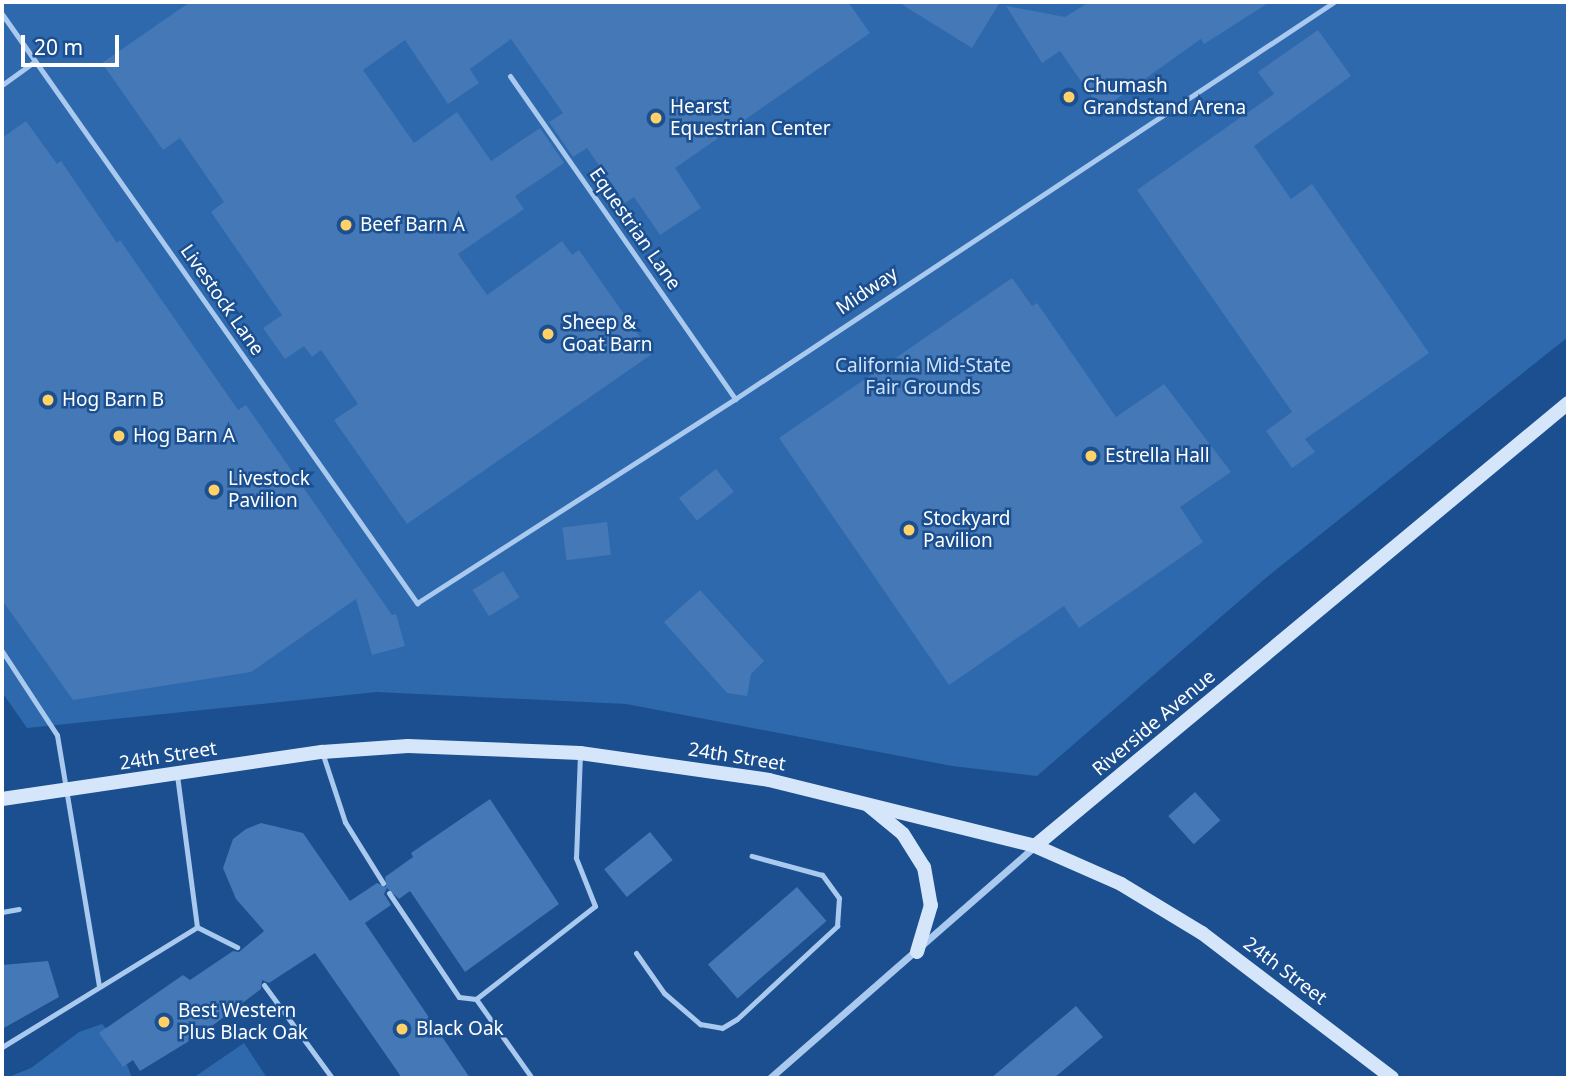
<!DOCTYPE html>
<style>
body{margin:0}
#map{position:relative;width:1570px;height:1080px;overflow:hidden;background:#1b4f8f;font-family:"Noto Sans",sans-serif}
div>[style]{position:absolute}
.green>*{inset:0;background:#2e69ad}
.building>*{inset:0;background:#4478b7;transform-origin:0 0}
.lane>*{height:5px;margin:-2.5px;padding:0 2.5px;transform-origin:2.5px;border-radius:2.5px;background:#a9c9ee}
.street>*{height:7px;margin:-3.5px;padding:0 3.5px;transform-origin:3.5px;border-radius:3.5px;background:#a9c9ee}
.secondary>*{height:14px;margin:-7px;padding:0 7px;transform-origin:7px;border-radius:7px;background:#d6e6fa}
.dots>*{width:19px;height:19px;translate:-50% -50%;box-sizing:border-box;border:4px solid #1b4f8f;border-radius:50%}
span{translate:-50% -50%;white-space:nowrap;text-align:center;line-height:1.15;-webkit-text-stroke:5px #1b4f8f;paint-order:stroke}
.poi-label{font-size:19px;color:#fff}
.left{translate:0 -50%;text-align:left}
.street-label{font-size:19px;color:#fff}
.park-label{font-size:19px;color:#cfe3fa}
.frame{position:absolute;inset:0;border:4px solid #fff;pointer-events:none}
.scale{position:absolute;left:21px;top:35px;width:98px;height:32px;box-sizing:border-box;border:4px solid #fff;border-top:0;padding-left:9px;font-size:21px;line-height:24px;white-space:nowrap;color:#fff;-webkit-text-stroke:5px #1b4f8f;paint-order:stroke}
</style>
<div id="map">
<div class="green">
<div style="clip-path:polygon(2px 2px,1568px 2px,1568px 337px,1267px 577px,1037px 776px,952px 766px,626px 704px,377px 692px,27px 728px,2px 692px)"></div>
<div style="clip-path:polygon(102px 1024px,119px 1043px,132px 1078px,6px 1078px,31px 1068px,79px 1032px)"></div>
<div style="clip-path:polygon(244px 1043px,267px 1078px,193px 1078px)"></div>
</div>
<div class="building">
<div style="clip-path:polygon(190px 2px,848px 2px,870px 33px,675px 168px,701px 208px,660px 235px,634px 197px,625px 203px,587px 148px,573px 157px,549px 122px,563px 113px,511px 39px,470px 69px,479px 83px,448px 104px,405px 40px,363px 70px,414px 143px,457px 112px,491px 161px,540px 128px,564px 163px,515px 196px,524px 209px,458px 254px,487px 295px,562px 241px,572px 255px,579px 250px,652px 354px,407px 524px,334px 420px,358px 404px,321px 350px,312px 357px,304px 346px,285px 359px,263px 328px,282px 315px,211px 212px,224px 202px,180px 138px,163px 150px,102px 63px)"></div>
<div style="clip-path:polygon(898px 2px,1000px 2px,972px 48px)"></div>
<div style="clip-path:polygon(1089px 2px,1270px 2px,1204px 44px,1201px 39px,1101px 110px,1060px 51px,1042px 63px,1006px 6px,1065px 17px)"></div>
<div style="clip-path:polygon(1318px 30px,1351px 76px,1254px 146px,1291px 199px,1312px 184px,1429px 353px,1305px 439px,1315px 452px,1292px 468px,1266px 431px,1292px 412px,1137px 190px,1274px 94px,1258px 72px)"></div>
<div style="clip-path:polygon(26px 121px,57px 164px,61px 161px,117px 243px,120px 240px,238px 410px,246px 405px,392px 615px,396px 614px,405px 646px,372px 655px,356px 599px,251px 672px,73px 700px,2px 600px,2px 138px)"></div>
<div style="clip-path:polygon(1012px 278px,1032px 306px,1037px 303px,1116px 417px,1164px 384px,1231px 472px,1180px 507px,1203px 542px,1079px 628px,1064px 606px,949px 685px,779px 438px)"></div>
<div style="left:716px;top:469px;width:29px;height:47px;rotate:52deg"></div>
<div style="left:607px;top:522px;width:33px;height:45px;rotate:83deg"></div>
<div style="left:503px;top:571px;width:31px;height:36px;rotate:58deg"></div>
<div style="clip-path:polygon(700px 590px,764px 661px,751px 674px,747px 696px,727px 693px,664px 622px)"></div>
<div style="left:1195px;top:792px;width:38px;height:36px;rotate:48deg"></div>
<div style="clip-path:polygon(490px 799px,559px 904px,465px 972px,410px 891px,399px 899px,387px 888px,384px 894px,391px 905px,365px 923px,470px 1078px,402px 1078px,315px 953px,269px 983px,262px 980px,261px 989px,204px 1032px,140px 1071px,133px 1060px,123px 1067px,99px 1033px,183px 975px,190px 980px,233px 951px,239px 952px,264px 931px,236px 899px,223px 868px,233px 839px,246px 829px,261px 823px,303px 833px,350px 901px,377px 883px,386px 887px,385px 877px,413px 857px,411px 853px)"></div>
<div style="left:650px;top:832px;width:36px;height:59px;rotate:51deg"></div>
<div style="left:797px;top:887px;width:45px;height:118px;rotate:49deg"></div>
<div style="clip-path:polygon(48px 961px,59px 997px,2px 1029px,2px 965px)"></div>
<div style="clip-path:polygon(1076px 1006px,1103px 1037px,1054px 1078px,991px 1078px)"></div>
</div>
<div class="lane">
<div style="left:2px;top:14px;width:721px;rotate:54.83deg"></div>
<div style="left:417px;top:603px;width:378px;rotate:-32.7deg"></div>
<div style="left:735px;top:399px;width:719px;rotate:-33.54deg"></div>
<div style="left:510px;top:76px;width:394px;rotate:55.1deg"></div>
<div style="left:2px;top:85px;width:41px;rotate:-36deg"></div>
<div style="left:2px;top:651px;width:100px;rotate:56.8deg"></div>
<div style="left:57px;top:735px;width:254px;rotate:80.5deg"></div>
<div style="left:323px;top:755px;width:71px;rotate:71.8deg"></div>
<div style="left:345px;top:822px;width:72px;rotate:58.1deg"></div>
<div style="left:389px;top:893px;width:125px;rotate:56.1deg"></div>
<div style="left:459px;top:997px;width:17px;rotate:7deg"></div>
<div style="left:476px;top:999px;width:151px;rotate:-38deg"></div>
<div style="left:595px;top:906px;width:52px;rotate:-111.6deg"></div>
<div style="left:576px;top:858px;width:105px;rotate:-87.8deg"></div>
<div style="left:2px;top:912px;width:17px;rotate:-10deg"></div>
<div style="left:197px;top:927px;width:45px;rotate:26.6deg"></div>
<div style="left:636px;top:953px;width:49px;rotate:55deg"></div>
<div style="left:664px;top:993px;width:48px;rotate:40.7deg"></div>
<div style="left:700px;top:1024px;width:22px;rotate:10deg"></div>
<div style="left:722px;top:1028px;width:17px;rotate:-31deg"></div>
<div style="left:737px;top:1019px;width:137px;rotate:-42.9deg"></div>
<div style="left:837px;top:926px;width:28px;rotate:-86deg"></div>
<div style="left:839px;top:898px;width:29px;rotate:-126deg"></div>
<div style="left:822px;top:875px;width:73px;rotate:-164.8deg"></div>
<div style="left:264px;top:985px;width:115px;rotate:53.8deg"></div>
<div style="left:476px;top:999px;width:97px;rotate:54.7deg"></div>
<div style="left:2px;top:1047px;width:229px;rotate:-31.6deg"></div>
<div style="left:197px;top:927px;width:153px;rotate:-97.5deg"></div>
</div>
<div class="street">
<div style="left:770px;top:1078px;width:352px;rotate:-41.2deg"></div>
</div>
<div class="secondary">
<div style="left:2px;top:799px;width:323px;rotate:-8.4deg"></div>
<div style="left:322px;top:752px;width:86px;rotate:-4deg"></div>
<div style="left:408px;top:746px;width:172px;rotate:2.3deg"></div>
<div style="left:580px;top:753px;width:191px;rotate:8.1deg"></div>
<div style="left:769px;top:780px;width:274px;rotate:13.9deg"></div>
<div style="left:1035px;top:846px;width:94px;rotate:23.8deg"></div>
<div style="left:1121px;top:884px;width:95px;rotate:31.2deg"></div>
<div style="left:1202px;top:933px;width:239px;rotate:37.3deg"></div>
<div style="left:868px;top:805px;width:45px;rotate:39.6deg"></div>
<div style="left:903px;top:834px;width:39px;rotate:58deg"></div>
<div style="left:924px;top:867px;width:39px;rotate:80deg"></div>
<div style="left:931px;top:905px;width:49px;rotate:106.6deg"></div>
<div style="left:1035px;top:846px;width:693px;rotate:-39.73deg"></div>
</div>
<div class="dots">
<div style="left:1069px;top:97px;background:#ffd166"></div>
<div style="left:656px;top:118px;background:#ffd166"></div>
<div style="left:346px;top:225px;background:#ffd166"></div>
<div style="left:548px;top:334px;background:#ffd166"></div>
<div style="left:48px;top:400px;background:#ffd166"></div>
<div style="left:119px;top:436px;background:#ffd166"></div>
<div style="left:1091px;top:456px;background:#ffd166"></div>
<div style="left:214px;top:490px;background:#ffd166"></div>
<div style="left:909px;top:530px;background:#ffd166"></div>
<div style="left:164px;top:1022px;background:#ffd166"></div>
<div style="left:402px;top:1029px;background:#ffd166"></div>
</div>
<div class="poi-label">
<span class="left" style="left:1083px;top:97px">Chumash<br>Grandstand Arena</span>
<span class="left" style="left:670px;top:118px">Hearst<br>Equestrian Center</span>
<span class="left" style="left:360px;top:225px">Beef Barn A</span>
<span class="left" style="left:562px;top:334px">Sheep &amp;<br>Goat Barn</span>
<span class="left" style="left:62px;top:400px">Hog Barn B</span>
<span class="left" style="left:133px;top:436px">Hog Barn A</span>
<span class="left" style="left:1105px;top:456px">Estrella Hall</span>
<span class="left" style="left:228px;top:490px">Livestock<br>Pavilion</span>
<span class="left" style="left:923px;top:530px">Stockyard<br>Pavilion</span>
<span class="left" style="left:178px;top:1022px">Best Western<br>Plus Black Oak</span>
<span class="left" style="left:416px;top:1029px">Black Oak</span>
</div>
<div class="street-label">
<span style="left:635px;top:229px;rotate:55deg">Equestrian Lane</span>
<span style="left:867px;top:291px;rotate:-34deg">Midway</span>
<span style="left:222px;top:300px;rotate:55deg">Livestock Lane</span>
<span style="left:1154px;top:723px;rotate:-40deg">Riverside Avenue</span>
<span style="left:168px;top:756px;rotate:-9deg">24th Street</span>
<span style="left:737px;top:757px;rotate:9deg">24th Street</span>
<span style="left:1285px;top:971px;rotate:37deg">24th Street</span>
</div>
<div class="park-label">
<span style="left:923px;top:377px">California Mid-State<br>Fair Grounds</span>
</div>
<div class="frame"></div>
<div class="scale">20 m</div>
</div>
